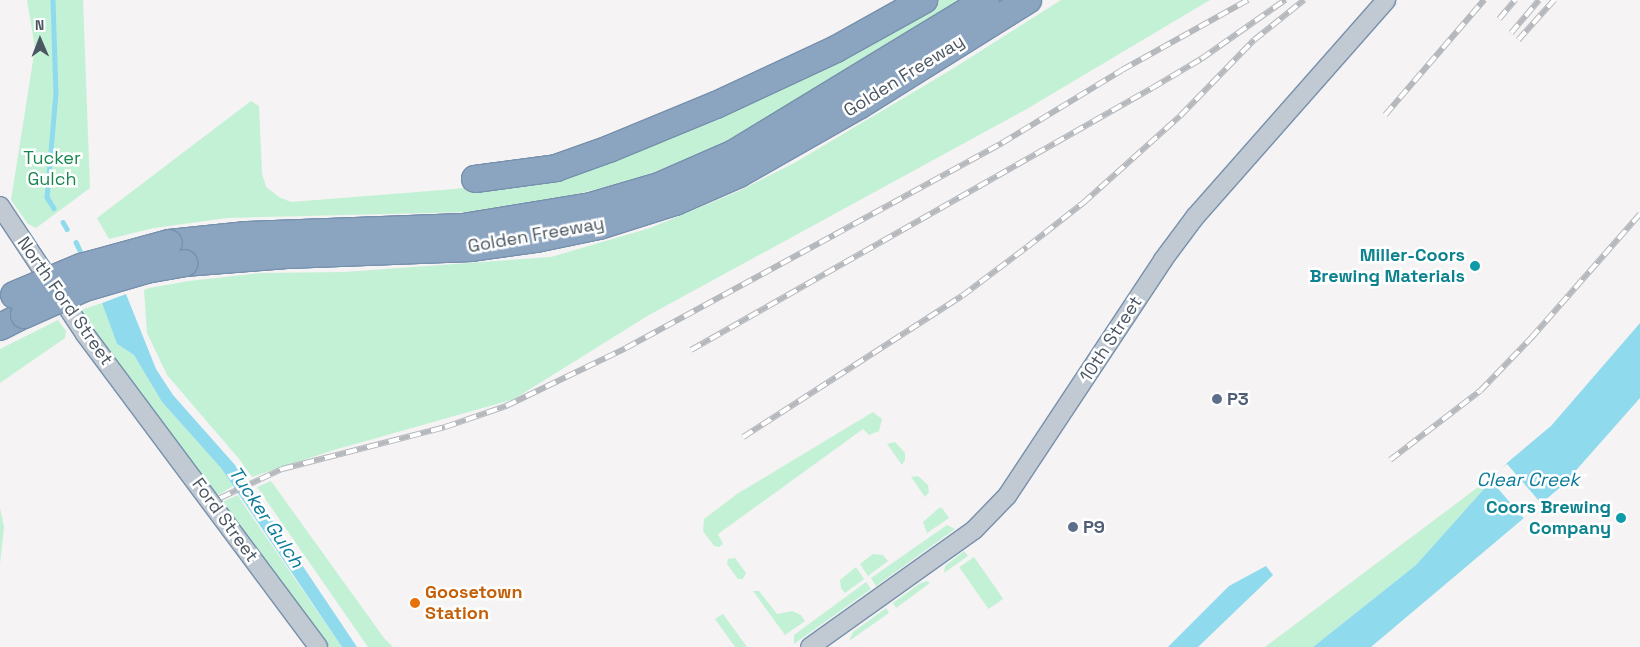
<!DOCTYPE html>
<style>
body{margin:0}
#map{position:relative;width:1640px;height:647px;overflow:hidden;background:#f5f3f3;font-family:"Space Grotesk",sans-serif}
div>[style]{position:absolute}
.green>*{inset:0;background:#c3f1d5;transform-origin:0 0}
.water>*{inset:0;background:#90daee}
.pier>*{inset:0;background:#f5f3f3;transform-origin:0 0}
.stream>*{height:4.5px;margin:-2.25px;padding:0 2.25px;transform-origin:2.25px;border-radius:2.25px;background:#90daee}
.roads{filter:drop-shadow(1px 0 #7690ad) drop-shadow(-1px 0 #7690ad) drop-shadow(0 1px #7690ad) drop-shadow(0 -1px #7690ad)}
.tertiary>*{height:18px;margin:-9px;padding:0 9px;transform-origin:9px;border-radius:9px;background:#c1cad2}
.motorway>*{height:26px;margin:-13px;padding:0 13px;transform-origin:13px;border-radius:13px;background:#8ba5c1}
.rail>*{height:5.5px;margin-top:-2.75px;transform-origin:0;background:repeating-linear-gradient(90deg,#fff 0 11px,#b5b8bd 0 22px);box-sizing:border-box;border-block:1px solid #b5b8bd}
.bridges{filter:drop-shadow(1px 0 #7690ad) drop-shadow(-1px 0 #7690ad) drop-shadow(0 1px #7690ad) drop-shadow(0 -1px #7690ad)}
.motorway-bridge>*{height:26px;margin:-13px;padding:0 13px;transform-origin:13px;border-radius:13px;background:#8ba5c1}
.dots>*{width:14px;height:14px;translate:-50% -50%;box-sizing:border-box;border:2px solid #fff;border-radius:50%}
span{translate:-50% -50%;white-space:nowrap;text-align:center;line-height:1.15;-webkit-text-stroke:5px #fff;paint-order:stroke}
.street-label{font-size:18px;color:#4a5661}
.park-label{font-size:18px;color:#17864f}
.culture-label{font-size:18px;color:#0d838f;font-weight:700}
.right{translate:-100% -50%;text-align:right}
.service-label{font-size:18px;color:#4e5e75;font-weight:700}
.left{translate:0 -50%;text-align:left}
.food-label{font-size:18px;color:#c56008;font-weight:700}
.water-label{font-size:19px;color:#0c7c9b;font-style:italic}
.north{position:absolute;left:15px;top:15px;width:50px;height:50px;-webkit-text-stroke:4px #fff;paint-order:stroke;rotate:359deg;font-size:14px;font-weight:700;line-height:20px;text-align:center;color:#4a5661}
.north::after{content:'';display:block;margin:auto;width:18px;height:22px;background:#4a5661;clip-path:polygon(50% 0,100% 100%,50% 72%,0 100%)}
</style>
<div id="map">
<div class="green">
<div style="clip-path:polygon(27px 0,83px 0,90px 188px,36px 228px,28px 224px,11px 200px,35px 48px)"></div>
<div style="clip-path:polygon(935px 0,961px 0,749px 129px,702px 153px,631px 181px,573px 195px,468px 212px,227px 218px,154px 228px,109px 239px,97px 218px,251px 101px,259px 106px,262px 173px,266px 187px,279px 197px,291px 202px,455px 189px,541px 177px)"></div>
<div style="clip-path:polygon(1061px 0,1210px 0,1025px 110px,649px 315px,514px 399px,334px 450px,252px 477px,240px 460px,167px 375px,147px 333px,144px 290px,149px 288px,189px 281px,261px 273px,344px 272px,551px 257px,650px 228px,739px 191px,796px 162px,954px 68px)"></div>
<div style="clip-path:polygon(102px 303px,117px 344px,134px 355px,162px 402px,221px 468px,233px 486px,218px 495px,212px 492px,78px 311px)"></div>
<div style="clip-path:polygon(58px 320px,66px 331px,65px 338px,0 383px,0 349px)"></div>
<div style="clip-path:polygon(873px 412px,882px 419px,879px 431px,869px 435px,863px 429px,718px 534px,723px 544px,719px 547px,714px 546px,703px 531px,704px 519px,737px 494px)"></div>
<div style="clip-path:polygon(895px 442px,905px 453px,905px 460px,902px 465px,887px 444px)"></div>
<div style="clip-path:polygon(918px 476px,928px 485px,929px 492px,925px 497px,911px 477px)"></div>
<div style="clip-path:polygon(1489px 479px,1491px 481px,1416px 565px,1313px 647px,1265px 647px)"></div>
<div style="clip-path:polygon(271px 481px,384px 638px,393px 647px,368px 647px,257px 487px)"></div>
<div style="clip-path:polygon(238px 495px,244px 505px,342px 647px,328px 647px,232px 519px,222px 502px)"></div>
<div style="clip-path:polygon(0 508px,4px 527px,0 564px)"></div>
<div style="clip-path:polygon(939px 508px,942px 508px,949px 518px,927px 533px,923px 522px)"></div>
<div style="clip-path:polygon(947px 525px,955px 529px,876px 586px,871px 578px)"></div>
<div style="clip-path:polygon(964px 551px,968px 556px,944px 573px,945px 566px)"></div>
<div style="clip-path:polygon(873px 554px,883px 555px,888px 561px,868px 576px,860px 564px)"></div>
<div style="left:974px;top:557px;width:51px;height:18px;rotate:55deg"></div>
<div style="clip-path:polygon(735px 558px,746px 573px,743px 579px,738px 579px,727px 564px,728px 559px)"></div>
<div style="clip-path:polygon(856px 567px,864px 579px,845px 593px,841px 588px,840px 580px)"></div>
<div style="clip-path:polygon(927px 581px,930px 583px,896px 608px,893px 603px,919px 584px)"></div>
<div style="clip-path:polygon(866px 582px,871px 589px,794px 644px,794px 635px)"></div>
<div style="clip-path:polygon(753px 591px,759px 591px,777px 614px,792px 611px,801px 615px,805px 621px,785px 635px)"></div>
<div style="clip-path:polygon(886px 608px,889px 613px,849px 641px,853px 632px)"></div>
<div style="clip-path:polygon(723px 614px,747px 647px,735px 647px,715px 619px)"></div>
</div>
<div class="water">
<div style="clip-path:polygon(126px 294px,156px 369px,173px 395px,235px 465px,357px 647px,342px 647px,221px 468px,162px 402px,134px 355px,117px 344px,102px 303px)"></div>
<div style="clip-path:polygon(1640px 323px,1640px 398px,1563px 485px,1371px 647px,1313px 647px,1416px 565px,1508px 462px,1551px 426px)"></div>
<div style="clip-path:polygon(1266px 566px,1273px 575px,1198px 647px,1168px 647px,1229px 586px)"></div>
</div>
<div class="pier">
<div style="left:1507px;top:464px;width:52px;height:23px;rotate:49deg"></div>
</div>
<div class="stream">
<div style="left:53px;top:0;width:93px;rotate:88.2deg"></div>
<div style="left:56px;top:93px;width:104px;rotate:94.9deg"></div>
<div style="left:47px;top:197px;width:13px;rotate:58deg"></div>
<div style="left:63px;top:222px;width:8px;rotate:60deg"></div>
<div style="left:76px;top:242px;width:17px;rotate:65deg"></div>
</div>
<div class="roads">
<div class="tertiary">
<div style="left:0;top:206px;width:154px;rotate:56.4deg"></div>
<div style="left:85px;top:334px;width:390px;rotate:53.3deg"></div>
<div style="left:810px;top:647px;width:201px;rotate:-35.5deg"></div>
<div style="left:974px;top:530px;width:47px;rotate:-45.9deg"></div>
<div style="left:1007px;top:496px;width:283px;rotate:-56.5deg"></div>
<div style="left:1163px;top:260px;width:54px;rotate:-53.3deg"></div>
<div style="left:1195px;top:217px;width:289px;rotate:-48.6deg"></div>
</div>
<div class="motorway">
<div style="left:475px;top:179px;width:82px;rotate:-7.7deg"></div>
<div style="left:556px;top:168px;width:56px;rotate:-19.7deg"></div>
<div style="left:609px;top:149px;width:116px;rotate:-22.4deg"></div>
<div style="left:716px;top:105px;width:132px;rotate:-25deg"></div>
<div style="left:836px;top:49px;width:101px;rotate:-29.1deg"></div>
<div style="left:169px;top:243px;width:78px;rotate:-5.9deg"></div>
<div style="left:247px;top:235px;width:216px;rotate:-2.1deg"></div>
<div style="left:463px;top:227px;width:130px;rotate:-9.3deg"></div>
<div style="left:591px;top:206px;width:71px;rotate:-16.4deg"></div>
<div style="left:659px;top:186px;width:82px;rotate:-23.7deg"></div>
<div style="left:734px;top:153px;width:295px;rotate:-31.3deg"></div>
<div style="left:184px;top:263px;width:103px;rotate:-4.4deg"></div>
<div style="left:287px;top:255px;width:185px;rotate:-2.2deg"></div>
<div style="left:472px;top:248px;width:65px;rotate:-8deg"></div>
<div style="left:536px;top:239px;width:64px;rotate:-11.7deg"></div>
<div style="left:599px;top:226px;width:80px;rotate:-17.5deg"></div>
<div style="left:675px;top:202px;width:70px;rotate:-23.6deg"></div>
<div style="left:739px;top:174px;width:139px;rotate:-29.7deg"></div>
<div style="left:860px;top:105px;width:198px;rotate:-32deg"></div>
<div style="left:0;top:327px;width:27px;rotate:-27deg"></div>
</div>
</div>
<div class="rail">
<div style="left:1499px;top:19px;width:25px;rotate:-50deg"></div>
<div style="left:1511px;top:33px;width:43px;rotate:-49.7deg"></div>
<div style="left:1518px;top:40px;width:54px;rotate:-48deg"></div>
<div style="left:1385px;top:115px;width:152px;rotate:-49.3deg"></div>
<div style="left:691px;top:350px;width:530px;rotate:-29.61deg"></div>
<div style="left:1152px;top:88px;width:57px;rotate:-30.6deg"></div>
<div style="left:1201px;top:59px;width:103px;rotate:-35.1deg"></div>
<div style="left:743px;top:437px;width:260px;rotate:-32.8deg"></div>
<div style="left:962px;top:296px;width:81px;rotate:-37deg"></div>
<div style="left:1027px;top:247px;width:71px;rotate:-38.2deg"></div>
<div style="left:1083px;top:203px;width:130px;rotate:-41.9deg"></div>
<div style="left:1180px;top:116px;width:106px;rotate:-45.8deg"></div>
<div style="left:1254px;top:40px;width:64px;rotate:-38.7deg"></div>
<div style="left:1390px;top:460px;width:113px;rotate:-37.5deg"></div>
<div style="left:1480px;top:391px;width:74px;rotate:-46.1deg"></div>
<div style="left:1531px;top:338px;width:165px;rotate:-48.7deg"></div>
<div style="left:220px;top:498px;width:68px;rotate:-25.1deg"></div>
<div style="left:282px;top:469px;width:168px;rotate:-14.4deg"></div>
<div style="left:445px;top:427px;width:65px;rotate:-19deg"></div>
<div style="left:506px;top:406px;width:133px;rotate:-25.8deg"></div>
<div style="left:626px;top:348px;width:237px;rotate:-28.5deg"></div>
<div style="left:834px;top:235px;width:192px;rotate:-28.7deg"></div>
<div style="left:1002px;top:143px;width:140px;rotate:-31.3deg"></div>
<div style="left:1122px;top:70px;width:144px;rotate:-29.1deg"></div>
</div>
<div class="bridges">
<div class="motorway-bridge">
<div style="left:14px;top:295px;width:73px;rotate:-22.7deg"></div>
<div style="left:81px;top:267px;width:91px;rotate:-15.3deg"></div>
<div style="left:24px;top:315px;width:67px;rotate:-23.9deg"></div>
<div style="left:85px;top:288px;width:64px;rotate:-16.4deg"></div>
<div style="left:146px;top:270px;width:39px;rotate:-10deg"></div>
</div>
</div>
<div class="dots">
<div style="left:1475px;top:266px;background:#0f9aa8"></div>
<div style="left:1217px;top:399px;background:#5c6f8a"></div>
<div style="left:1621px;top:518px;background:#0f9aa8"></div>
<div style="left:1073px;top:527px;background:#5c6f8a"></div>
<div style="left:415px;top:603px;background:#e8710a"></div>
</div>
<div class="street-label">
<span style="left:904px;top:76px;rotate:-32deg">Golden Freeway</span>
<span style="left:536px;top:235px;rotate:-10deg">Golden Freeway</span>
<span style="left:65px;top:301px;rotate:55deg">North Ford Street</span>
<span style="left:1111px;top:339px;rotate:-57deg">10th Street</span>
<span style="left:225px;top:520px;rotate:54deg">Ford Street</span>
</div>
<div class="park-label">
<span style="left:52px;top:169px">Tucker<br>Gulch</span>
</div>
<div class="culture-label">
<span class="right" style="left:1465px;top:266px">Miller-Coors<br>Brewing Materials</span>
<span class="right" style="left:1611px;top:518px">Coors Brewing<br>Company</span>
</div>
<div class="service-label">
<span class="left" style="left:1227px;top:399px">P3</span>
<span class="left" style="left:1083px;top:527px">P9</span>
</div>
<div class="food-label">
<span class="left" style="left:425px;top:603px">Goosetown<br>Station</span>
</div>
<div class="water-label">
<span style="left:1528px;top:480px">Clear Creek</span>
<span style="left:266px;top:517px;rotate:56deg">Tucker Gulch</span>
</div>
<div class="north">N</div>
</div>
